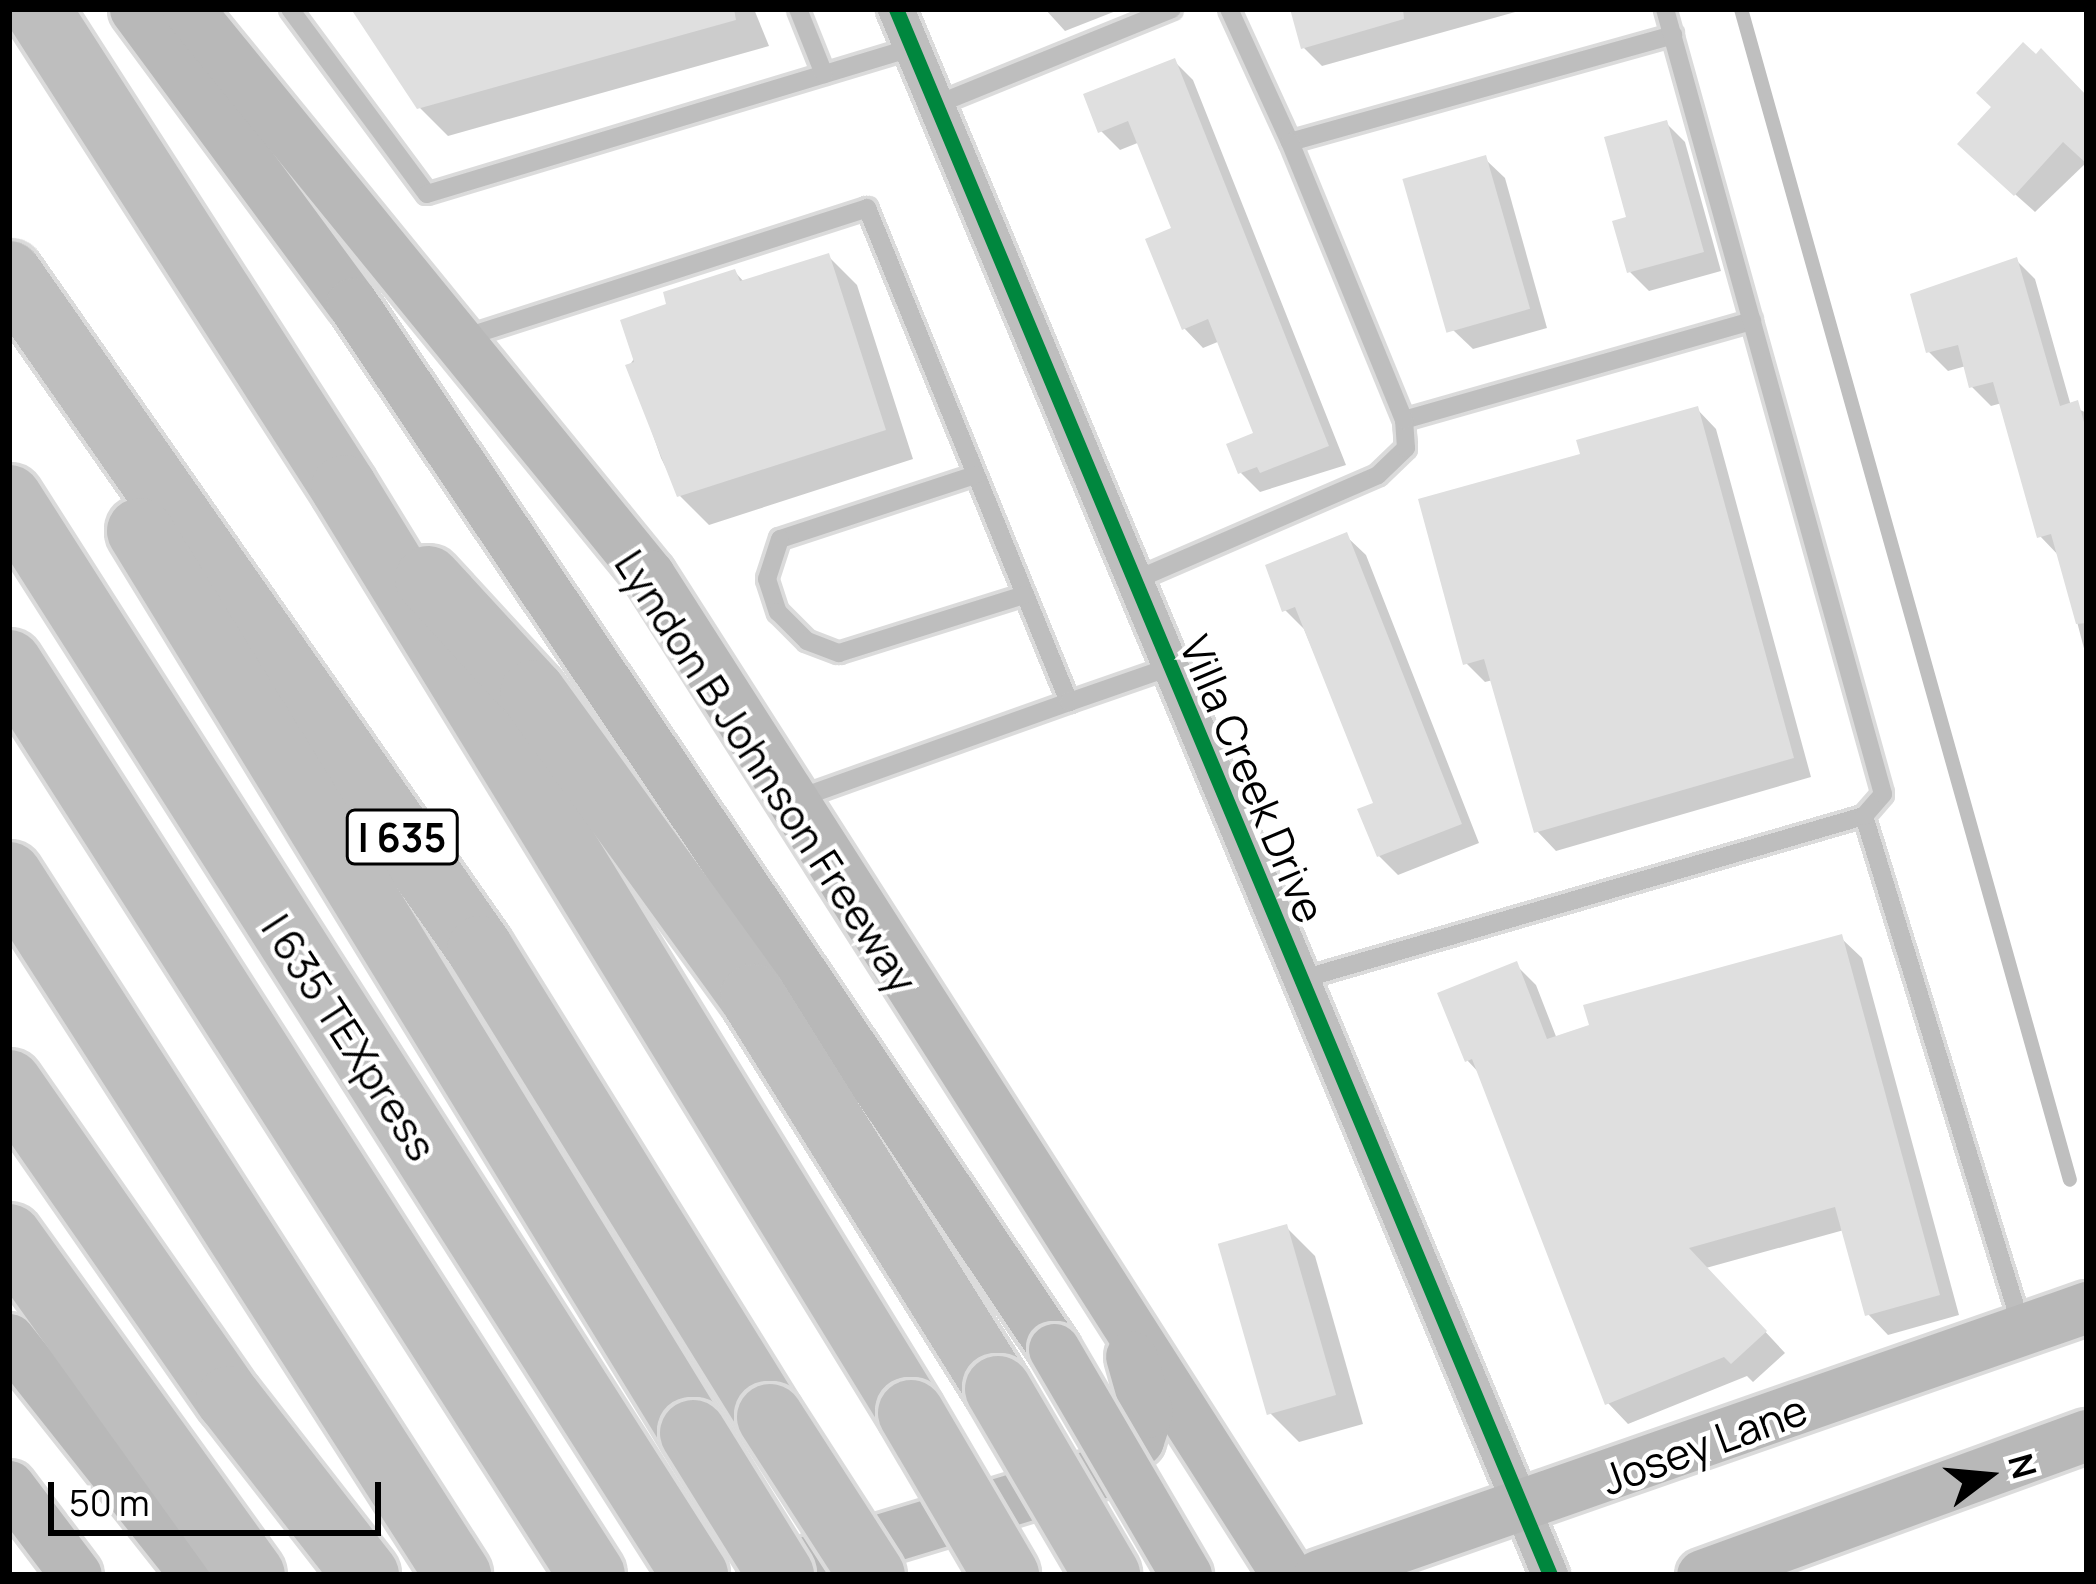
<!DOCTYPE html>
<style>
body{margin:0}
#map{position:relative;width:2096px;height:1584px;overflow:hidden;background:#fff;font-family:Manrope,sans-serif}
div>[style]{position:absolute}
.shadow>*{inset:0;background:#0003}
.stream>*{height:14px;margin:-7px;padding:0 7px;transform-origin:7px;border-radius:7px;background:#bfbfbf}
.building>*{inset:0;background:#dfdfdf;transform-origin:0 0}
.roads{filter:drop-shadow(3px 0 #dbdbdb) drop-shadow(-3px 0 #dbdbdb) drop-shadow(0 3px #dbdbdb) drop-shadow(0 -3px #dbdbdb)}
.lane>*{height:18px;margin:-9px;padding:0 9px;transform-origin:9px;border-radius:9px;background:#bebebe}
.street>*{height:36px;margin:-18px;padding:0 18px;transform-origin:18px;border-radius:18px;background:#bebebe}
.secondary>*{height:51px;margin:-25.5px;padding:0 25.5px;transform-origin:25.5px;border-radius:25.5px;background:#b8b8b8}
.highway>*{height:66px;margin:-33px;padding:0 33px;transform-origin:33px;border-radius:33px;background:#bebebe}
.bridges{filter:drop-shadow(3px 0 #dbdbdb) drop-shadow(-3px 0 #dbdbdb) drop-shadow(0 3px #dbdbdb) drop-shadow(0 -3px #dbdbdb)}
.secondary-bridge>*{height:51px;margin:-25.5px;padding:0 25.5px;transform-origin:25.5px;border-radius:25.5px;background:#b8b8b8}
.highway-bridge>*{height:66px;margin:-33px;padding:0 33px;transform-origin:33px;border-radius:33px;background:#bebebe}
.cycleway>*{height:15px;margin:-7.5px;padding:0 7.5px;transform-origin:7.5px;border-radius:7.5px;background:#00873e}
span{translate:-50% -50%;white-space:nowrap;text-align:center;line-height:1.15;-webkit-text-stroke:9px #fff;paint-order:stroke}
.shield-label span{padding:3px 9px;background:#fff;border:3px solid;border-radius:9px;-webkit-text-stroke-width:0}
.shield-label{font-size:39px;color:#000;font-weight:700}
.street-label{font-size:42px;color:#000}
.frame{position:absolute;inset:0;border:12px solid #000;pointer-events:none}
.north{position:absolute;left:1928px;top:1416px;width:120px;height:120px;-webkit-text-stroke:9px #fff;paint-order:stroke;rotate:74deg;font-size:33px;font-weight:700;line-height:48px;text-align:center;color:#000}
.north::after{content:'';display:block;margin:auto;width:42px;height:54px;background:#000;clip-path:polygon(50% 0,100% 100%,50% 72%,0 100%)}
.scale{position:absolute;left:48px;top:1482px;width:333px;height:54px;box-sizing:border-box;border:6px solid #000;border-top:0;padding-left:15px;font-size:36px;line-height:42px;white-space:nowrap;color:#000;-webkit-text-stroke:9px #fff;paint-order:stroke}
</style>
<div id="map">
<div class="shadow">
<div style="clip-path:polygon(355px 9px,754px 9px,769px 46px,448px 136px,419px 107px)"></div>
<div style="clip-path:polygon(1045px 9px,1121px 9px,1065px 31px)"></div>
<div style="clip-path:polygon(1293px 9px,1526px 9px,1322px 66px,1303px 47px)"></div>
<div style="clip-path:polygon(1174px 61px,1193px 80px,1346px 465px,1260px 492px,1241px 473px,1256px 434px,1220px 341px,1203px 348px,1184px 328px,1175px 230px,1140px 142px,1120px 150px,1101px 131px)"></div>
<div style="clip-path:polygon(2087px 100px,2087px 162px,2035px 212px,1980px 163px,1994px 108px)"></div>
<div style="clip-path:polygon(1666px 123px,1685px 142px,1721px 271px,1649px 291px,1630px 272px,1630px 219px)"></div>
<div style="clip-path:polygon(1485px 159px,1505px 178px,1547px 328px,1473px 349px,1453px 330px)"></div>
<div style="clip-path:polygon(828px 256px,857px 285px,913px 459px,709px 525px,680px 496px,661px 458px,629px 366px,670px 306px,735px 272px,745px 283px)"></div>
<div style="clip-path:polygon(2016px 260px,2035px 279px,2071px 406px,2087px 413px,2087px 660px,2060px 557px,2040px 536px,2002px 403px,1991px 406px,1972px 387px,1966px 366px,1948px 371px,1928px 351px)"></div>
<div style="clip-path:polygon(1697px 409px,1716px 429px,1811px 777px,1556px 851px,1537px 831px,1493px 680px,1485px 682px,1466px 663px,1584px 457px)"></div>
<div style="clip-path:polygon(1346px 536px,1366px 555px,1479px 843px,1398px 875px,1379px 856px,1377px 805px,1304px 629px,1285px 610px)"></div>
<div style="clip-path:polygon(1841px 938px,1862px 958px,1959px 1315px,1888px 1335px,1868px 1314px,1844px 1230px,1706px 1268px,1785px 1353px,1753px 1382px,1747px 1376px,1628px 1424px,1608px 1403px,1481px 1075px,1467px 1060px,1516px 965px,1536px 985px,1557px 1039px)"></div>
<div style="clip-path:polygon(1286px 1227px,1315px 1256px,1363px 1424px,1299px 1442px,1270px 1413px)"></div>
</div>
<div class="stream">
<div style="left:1741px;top:9px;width:1216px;rotate:74.31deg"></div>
</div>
<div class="building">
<div style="clip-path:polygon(351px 9px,734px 9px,736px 20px,417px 109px)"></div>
<div style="clip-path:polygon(1290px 9px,1403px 9px,1404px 19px,1301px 49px)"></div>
<div style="clip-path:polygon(2023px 42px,2036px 54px,2041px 48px,2087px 96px,2087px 164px,2063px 142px,2014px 196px,1957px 144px,1991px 107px,1976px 93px)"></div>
<div style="clip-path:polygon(1175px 58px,1329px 446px,1260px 473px,1257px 467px,1238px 474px,1226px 444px,1253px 433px,1208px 319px,1182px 330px,1145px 239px,1171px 228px,1128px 121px,1098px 133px,1083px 94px)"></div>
<div style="clip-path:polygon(1667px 120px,1704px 252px,1627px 273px,1612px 221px,1626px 217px,1604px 137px)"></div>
<div style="left:1486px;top:155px;width:160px;height:87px;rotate:74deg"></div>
<div style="clip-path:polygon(829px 253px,886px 430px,677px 497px,625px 365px,634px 362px,620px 320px,666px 304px,663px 292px,735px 269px,740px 281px)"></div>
<div style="clip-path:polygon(2017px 257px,2060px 406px,2078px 400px,2087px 433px,2087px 623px,2076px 624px,2051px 534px,2037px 538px,1993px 382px,1969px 388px,1958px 345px,1926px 353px,1910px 294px)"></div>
<div style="clip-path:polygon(1698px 406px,1794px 758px,1534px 833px,1484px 659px,1463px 665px,1418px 499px,1580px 454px,1576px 440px)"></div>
<div style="clip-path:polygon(1347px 532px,1462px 824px,1377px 857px,1357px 809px,1373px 803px,1295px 607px,1282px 612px,1265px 565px)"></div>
<div style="clip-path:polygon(1842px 934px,1940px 1295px,1865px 1316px,1835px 1207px,1689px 1248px,1767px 1331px,1731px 1364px,1724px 1357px,1605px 1405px,1472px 1059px,1465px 1062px,1437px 993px,1517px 961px,1547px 1039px,1589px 1025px,1583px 1005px)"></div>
<div style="left:1287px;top:1224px;width:178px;height:72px;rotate:74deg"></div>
</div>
<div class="roads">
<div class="lane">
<div style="left:290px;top:9px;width:230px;rotate:53.5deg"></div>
<div style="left:427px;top:194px;width:506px;rotate:-16.79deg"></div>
<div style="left:798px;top:9px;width:70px;rotate:68.2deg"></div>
<div style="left:1229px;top:9px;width:146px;rotate:65.4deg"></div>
<div style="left:1290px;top:142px;width:398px;rotate:-15.6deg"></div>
<div style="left:933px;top:106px;width:258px;rotate:-22.1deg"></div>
<div style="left:460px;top:339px;width:428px;rotate:-17.8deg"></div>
<div style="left:867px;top:208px;width:534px;rotate:67.76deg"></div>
<div style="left:1069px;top:702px;width:289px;rotate:160.4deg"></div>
<div style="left:1404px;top:420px;width:362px;rotate:-15.9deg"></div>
<div style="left:975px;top:475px;width:205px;rotate:161.8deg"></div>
<div style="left:780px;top:539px;width:42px;rotate:108deg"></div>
<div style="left:767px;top:579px;width:35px;rotate:72deg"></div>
<div style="left:778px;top:612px;width:41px;rotate:45deg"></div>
<div style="left:807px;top:641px;width:34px;rotate:21deg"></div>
<div style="left:839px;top:653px;width:194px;rotate:-17.4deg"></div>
<div style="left:1131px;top:582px;width:269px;rotate:-23.4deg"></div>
<div style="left:1378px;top:475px;width:39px;rotate:-44deg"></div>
<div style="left:1406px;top:448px;width:28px;rotate:-94deg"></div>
<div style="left:1404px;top:420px;width:300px;rotate:-112.3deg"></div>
<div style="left:1069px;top:702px;width:104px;rotate:-19.1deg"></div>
<div style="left:1864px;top:816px;width:533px;rotate:72.86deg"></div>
<div style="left:1299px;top:980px;width:588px;rotate:-16.19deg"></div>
<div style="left:1864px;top:816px;width:29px;rotate:-49deg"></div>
<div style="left:1883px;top:794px;width:815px;rotate:-105.52deg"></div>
</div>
<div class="street">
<div style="left:896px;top:9px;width:1697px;rotate:67.33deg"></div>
</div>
<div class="secondary">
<div style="left:135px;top:9px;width:365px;rotate:53.6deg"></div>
<div style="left:352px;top:303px;width:1260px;rotate:56.13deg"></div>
<div style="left:188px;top:9px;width:730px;rotate:50.84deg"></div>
<div style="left:649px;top:575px;width:1186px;rotate:57.46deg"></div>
<div style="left:9px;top:1339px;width:301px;rotate:51.6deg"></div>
<div style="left:9px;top:1486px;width:111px;rotate:53deg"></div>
<div style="left:763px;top:1575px;width:353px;rotate:-16.9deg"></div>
<div style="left:1101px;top:1472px;width:49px;rotate:-40.9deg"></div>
<div style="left:1138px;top:1440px;width:29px;rotate:-72deg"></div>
<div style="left:1147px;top:1412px;width:58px;rotate:-105.9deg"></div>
<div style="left:1319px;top:1575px;width:813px;rotate:-19.24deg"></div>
<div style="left:1702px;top:1575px;width:410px;rotate:-20deg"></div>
</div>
<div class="highway">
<div style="left:37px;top:9px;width:569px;rotate:57.34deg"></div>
<div style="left:344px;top:488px;width:1085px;rotate:58.49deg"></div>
<div style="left:9px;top:274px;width:823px;rotate:55.09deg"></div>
<div style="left:480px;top:949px;width:551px;rotate:58.22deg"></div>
<div style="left:9px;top:498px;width:1277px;rotate:57.5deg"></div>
<div style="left:140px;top:531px;width:1058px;rotate:58.49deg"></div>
<div style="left:428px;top:579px;width:155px;rotate:47.4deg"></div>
<div style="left:533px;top:693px;width:375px;rotate:54.1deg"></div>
<div style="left:753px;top:997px;width:462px;rotate:58deg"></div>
<div style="left:9px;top:663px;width:1082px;rotate:57.41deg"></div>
<div style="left:9px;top:875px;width:832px;rotate:57.32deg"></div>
<div style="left:9px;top:1083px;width:385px;rotate:55.2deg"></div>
<div style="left:229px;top:1399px;width:223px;rotate:52.1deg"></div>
<div style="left:9px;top:1237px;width:416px;rotate:54.3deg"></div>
</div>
</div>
<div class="bridges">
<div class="secondary-bridge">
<div style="left:1054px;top:1349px;width:262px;rotate:59.7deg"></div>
</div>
<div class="highway-bridge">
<div style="left:998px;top:1389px;width:216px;rotate:59.6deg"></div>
<div style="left:911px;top:1413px;width:188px;rotate:59.6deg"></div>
<div style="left:770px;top:1417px;width:188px;rotate:57.2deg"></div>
<div style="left:693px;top:1433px;width:167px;rotate:58.2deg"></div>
</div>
</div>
<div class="cycleway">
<div style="left:896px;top:9px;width:1697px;rotate:67.33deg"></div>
</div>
<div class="shield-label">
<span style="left:402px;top:837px">I 635</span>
</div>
<div class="street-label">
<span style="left:767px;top:771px;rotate:57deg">Lyndon B Johnson Freeway</span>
<span style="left:1253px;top:779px;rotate:67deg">Villa Creek Drive</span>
<span style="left:350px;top:1037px;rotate:57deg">I 635 TEXpress</span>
<span style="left:1704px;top:1444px;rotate:-20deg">Josey Lane</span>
</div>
<div class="frame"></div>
<div class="north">N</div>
<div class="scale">50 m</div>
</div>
